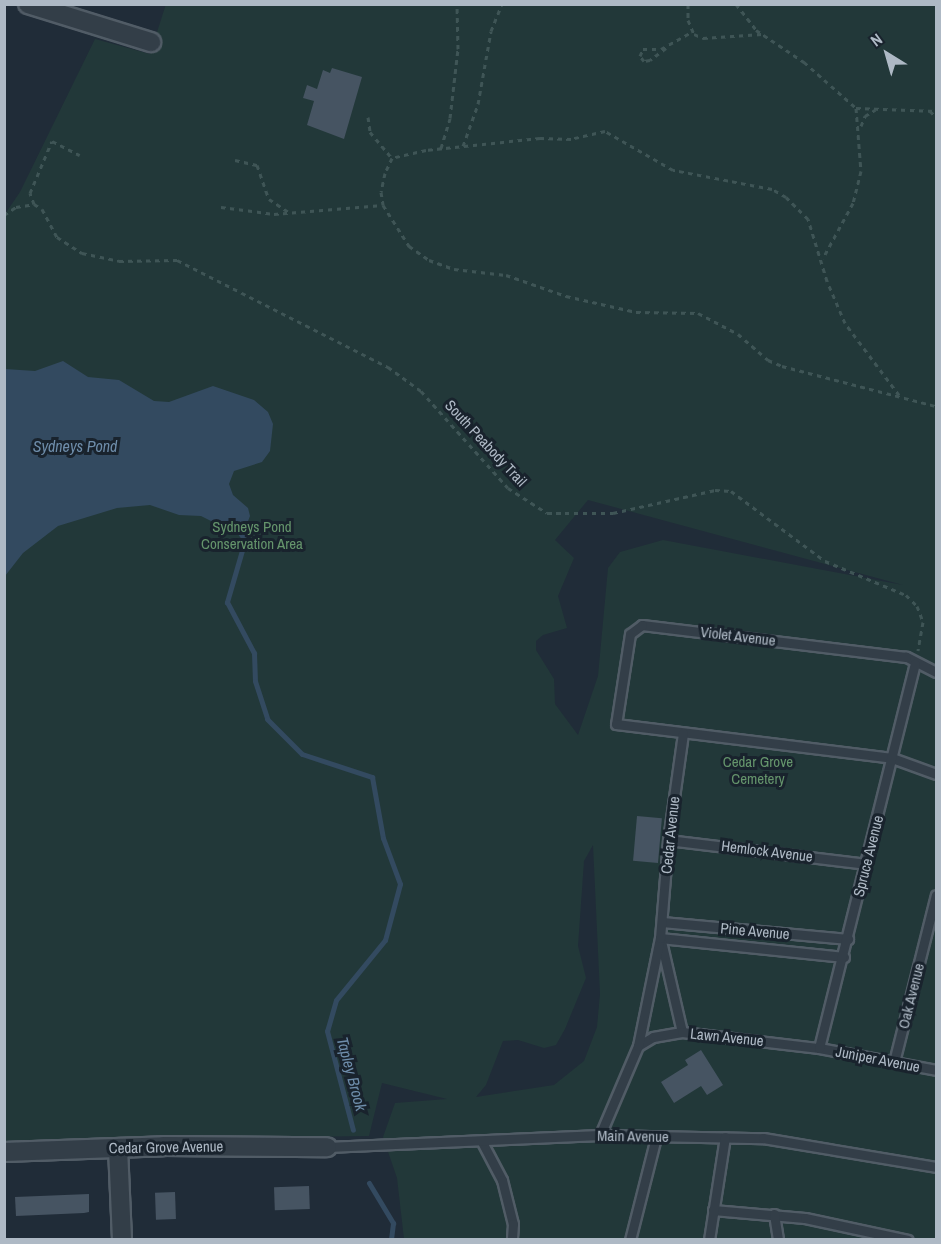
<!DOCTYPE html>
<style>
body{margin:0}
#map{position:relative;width:941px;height:1244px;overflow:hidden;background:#202c38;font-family:"Archivo Narrow",sans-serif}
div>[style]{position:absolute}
.green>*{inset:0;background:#223839}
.water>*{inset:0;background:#334a60}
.stream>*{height:5px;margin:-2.5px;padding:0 2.5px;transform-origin:2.5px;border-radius:2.5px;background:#334a60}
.building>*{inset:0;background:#465462;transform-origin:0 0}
.path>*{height:3px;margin-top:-1.5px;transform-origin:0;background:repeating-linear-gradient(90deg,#3f5556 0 4.5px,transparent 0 9px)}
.roads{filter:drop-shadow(2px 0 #515c66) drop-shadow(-2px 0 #515c66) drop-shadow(0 2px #515c66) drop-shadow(0 -2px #515c66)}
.lane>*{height:9px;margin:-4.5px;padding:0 4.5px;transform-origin:4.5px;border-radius:4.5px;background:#333e48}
.street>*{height:18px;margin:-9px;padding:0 9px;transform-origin:9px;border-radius:9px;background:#333e48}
span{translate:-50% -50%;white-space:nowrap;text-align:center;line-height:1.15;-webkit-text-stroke:6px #19232d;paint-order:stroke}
.street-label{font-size:15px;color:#aeb9c5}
.park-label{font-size:15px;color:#65956c}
.water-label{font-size:16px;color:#6e8daa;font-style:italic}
.frame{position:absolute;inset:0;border:6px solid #aeb9c5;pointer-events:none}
.north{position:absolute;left:857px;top:24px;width:60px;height:60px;-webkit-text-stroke:4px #19232d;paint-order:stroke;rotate:323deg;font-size:16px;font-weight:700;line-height:24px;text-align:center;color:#aeb9c5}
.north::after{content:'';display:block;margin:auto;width:21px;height:27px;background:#aeb9c5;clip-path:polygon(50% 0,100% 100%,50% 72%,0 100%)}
</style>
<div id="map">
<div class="green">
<div style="clip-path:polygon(evenodd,166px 4px,936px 5px,936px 1239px,404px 1239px,397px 1178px,383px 1137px,395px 1103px,447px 1099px,382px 1083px,369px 1136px,5px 1141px,5px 214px,20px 192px,95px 39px,150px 54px,166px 4px,588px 500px,903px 585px,663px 540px,620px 552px,608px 568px,598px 676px,578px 735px,555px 704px,554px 679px,536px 650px,536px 641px,543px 635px,567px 628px,558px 596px,574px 558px,555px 540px,588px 500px,166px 4px,593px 845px,600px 994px,597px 1027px,584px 1061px,554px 1085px,476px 1097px,486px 1085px,503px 1041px,518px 1040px,544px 1048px,556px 1045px,565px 1029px,586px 978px,578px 946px,584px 861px,593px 845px)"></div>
</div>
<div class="water">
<div style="clip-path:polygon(63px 361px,88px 377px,119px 380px,154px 401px,169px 402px,213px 386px,254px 400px,268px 412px,273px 424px,270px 451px,262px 462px,234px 471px,229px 484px,233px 495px,248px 508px,250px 516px,245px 529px,233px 532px,201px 516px,179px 515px,150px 505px,117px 508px,58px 526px,23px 553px,5px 576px,5px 369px,35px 371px)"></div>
</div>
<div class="stream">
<div style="left:235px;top:526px;width:17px;rotate:54deg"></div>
<div style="left:245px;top:540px;width:65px;rotate:106.2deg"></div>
<div style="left:227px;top:602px;width:58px;rotate:62.1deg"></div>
<div style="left:254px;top:653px;width:28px;rotate:88deg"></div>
<div style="left:255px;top:681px;width:40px;rotate:72deg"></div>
<div style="left:267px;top:719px;width:49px;rotate:45deg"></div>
<div style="left:302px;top:754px;width:74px;rotate:18.2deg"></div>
<div style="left:372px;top:777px;width:62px;rotate:79.8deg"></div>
<div style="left:383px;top:838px;width:49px;rotate:69.7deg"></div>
<div style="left:400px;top:884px;width:58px;rotate:105deg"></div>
<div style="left:385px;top:940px;width:77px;rotate:129.2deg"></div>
<div style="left:336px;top:1000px;width:32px;rotate:106deg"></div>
<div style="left:327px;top:1031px;width:102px;rotate:75.3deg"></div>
<div style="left:369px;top:1183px;width:47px;rotate:59deg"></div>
<div style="left:393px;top:1223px;width:17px;rotate:97deg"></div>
</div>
<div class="building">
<div style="clip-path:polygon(332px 68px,362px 77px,344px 139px,307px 125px,314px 101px,303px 98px,307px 85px,317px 89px,323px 70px,330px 73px)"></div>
<div style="left:637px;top:816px;width:25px;height:45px;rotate:5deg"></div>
<div style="clip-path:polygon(701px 1050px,723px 1085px,707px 1095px,701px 1086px,674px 1103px,661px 1082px,688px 1065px,685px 1060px)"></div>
<div style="left:309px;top:1186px;width:23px;height:35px;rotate:88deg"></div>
<div style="left:175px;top:1192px;width:27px;height:20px;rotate:88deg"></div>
<div style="clip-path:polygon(89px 1194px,89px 1212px,84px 1213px,16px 1216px,15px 1197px)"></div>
</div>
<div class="path">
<div style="left:688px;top:4px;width:16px;rotate:90deg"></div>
<div style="left:688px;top:20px;width:15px;rotate:67deg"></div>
<div style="left:694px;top:34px;width:10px;rotate:24deg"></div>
<div style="left:703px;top:38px;width:59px;rotate:-3.9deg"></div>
<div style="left:736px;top:4px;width:33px;rotate:52deg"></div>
<div style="left:756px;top:30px;width:58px;rotate:33.7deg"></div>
<div style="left:804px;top:62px;width:69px;rotate:41.5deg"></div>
<div style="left:856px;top:108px;width:63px;rotate:85.5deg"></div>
<div style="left:861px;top:171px;width:33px;rotate:104deg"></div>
<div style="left:853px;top:203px;width:63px;rotate:118.6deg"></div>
<div style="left:666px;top:48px;width:20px;rotate:143deg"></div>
<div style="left:650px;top:60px;width:6px;rotate:171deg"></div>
<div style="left:644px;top:61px;width:6px;rotate:-129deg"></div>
<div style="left:640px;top:56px;width:8px;rotate:-67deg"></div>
<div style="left:643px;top:49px;width:18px"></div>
<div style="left:661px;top:49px;width:35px;rotate:-29deg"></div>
<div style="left:856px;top:108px;width:80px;rotate:2.1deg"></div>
<div style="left:930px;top:111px;width:8px;rotate:45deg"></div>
<div style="left:368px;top:117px;width:15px;rotate:82deg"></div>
<div style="left:370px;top:132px;width:34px;rotate:50deg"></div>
<div style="left:861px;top:126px;width:11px;rotate:-68deg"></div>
<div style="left:865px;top:116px;width:12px;rotate:-31deg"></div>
<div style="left:463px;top:146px;width:45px;rotate:-70.3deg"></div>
<div style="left:478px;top:104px;width:74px;rotate:-79.9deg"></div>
<div style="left:491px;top:31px;width:29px;rotate:-68deg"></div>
<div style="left:441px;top:148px;width:31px;rotate:-73deg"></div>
<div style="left:450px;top:118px;width:69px;rotate:-83.4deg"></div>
<div style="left:458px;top:49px;width:45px;rotate:-91.3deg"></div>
<div style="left:235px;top:160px;width:23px;rotate:13deg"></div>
<div style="left:257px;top:165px;width:36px;rotate:71deg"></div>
<div style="left:269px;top:199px;width:23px;rotate:34deg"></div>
<div style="left:34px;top:204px;width:12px;rotate:-110deg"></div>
<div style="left:30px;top:193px;width:56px;rotate:-67.1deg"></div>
<div style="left:52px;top:141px;width:31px;rotate:27deg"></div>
<div style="left:221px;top:207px;width:53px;rotate:7.5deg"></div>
<div style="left:274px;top:214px;width:109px;rotate:-4.7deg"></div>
<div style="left:4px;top:215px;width:14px;rotate:-34deg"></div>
<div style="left:16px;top:207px;width:18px;rotate:-9deg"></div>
<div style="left:34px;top:204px;width:9px;rotate:32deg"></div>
<div style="left:42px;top:209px;width:32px;rotate:62deg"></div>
<div style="left:57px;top:237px;width:30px;rotate:33deg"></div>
<div style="left:82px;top:253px;width:38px;rotate:12deg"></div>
<div style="left:119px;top:261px;width:58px;rotate:-1deg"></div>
<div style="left:177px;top:260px;width:237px;rotate:26.9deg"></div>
<div style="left:388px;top:367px;width:41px;rotate:36deg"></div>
<div style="left:421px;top:391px;width:130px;rotate:48.1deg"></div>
<div style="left:508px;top:488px;width:46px;rotate:32.7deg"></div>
<div style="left:547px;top:513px;width:66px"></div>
<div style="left:613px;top:513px;width:105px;rotate:-12.7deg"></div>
<div style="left:715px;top:490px;width:16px;rotate:4deg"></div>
<div style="left:731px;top:491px;width:117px;rotate:36.7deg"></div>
<div style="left:825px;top:561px;width:88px;rotate:22.8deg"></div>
<div style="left:906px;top:595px;width:16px;rotate:45deg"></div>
<div style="left:917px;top:606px;width:17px;rotate:69deg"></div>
<div style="left:923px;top:622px;width:29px;rotate:100deg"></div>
<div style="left:899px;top:395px;width:90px;rotate:-126.9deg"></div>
<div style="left:845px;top:323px;width:46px;rotate:-113.2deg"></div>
<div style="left:827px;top:281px;width:65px;rotate:-107deg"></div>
<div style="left:808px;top:219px;width:31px;rotate:-135deg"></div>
<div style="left:786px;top:197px;width:16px;rotate:-150deg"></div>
<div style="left:772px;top:189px;width:101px;rotate:-169.1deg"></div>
<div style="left:673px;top:170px;width:78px;rotate:-150.2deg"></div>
<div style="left:605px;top:131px;width:35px;rotate:167deg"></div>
<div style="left:571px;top:139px;width:31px;rotate:-178deg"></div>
<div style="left:540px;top:138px;width:115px;rotate:174deg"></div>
<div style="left:426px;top:150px;width:35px;rotate:167deg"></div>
<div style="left:392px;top:158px;width:17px;rotate:115deg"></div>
<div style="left:385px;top:173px;width:19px;rotate:102deg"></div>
<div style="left:381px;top:192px;width:13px;rotate:81deg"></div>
<div style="left:383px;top:205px;width:49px;rotate:57.6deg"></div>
<div style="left:409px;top:246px;width:24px;rotate:35deg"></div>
<div style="left:429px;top:260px;width:27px;rotate:20deg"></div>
<div style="left:454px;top:269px;width:52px;rotate:6.6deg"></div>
<div style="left:506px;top:275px;width:64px;rotate:19.3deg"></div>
<div style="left:566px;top:296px;width:72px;rotate:12.9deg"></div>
<div style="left:636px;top:312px;width:62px;rotate:0.9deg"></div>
<div style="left:698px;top:313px;width:45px;rotate:27.7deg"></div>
<div style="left:738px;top:334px;width:40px;rotate:41deg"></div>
<div style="left:768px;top:360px;width:15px;rotate:23deg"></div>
<div style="left:782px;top:366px;width:159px;rotate:14.6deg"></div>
</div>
<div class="roads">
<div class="lane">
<div style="left:936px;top:672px;width:34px;rotate:-153deg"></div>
<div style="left:906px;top:657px;width:266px;rotate:-173.1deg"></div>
<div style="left:642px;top:625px;width:15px;rotate:143deg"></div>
<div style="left:630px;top:634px;width:91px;rotate:98.8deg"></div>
<div style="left:616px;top:724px;width:278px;rotate:7deg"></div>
<div style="left:892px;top:758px;width:47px;rotate:20deg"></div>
<div style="left:668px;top:840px;width:198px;rotate:6.9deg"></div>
<div style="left:662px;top:922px;width:187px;rotate:5.2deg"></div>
<div style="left:660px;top:938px;width:185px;rotate:5.9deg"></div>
<div style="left:661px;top:941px;width:93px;rotate:77deg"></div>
<div style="left:638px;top:1046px;width:17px;rotate:-31deg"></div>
<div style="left:653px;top:1037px;width:29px;rotate:-10deg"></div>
<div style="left:682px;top:1032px;width:138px;rotate:6.7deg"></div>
<div style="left:819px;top:1048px;width:119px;rotate:10.6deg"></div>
<div style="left:819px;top:1048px;width:396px;rotate:-76deg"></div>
<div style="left:894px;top:1062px;width:172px;rotate:-75.9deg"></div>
<div style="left:600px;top:1135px;width:97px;rotate:-66.9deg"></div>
<div style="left:638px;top:1046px;width:110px;rotate:-78.5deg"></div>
<div style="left:660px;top:938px;width:98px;rotate:-85.3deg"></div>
<div style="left:668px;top:840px;width:108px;rotate:-82deg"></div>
<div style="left:482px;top:1142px;width:43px;rotate:62.2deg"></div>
<div style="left:502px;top:1180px;width:45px;rotate:76deg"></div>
<div style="left:513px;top:1224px;width:16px;rotate:94deg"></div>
<div style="left:327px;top:1147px;width:273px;rotate:-2.5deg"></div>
<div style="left:600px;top:1135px;width:163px;rotate:1.1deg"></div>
<div style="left:763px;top:1138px;width:175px;rotate:9.5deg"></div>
<div style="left:713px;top:1210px;width:92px;rotate:5deg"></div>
<div style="left:805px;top:1218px;width:105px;rotate:12.1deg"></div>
<div style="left:774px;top:1214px;width:26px;rotate:81deg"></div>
<div style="left:630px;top:1240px;width:106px;rotate:-75.8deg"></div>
<div style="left:709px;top:1240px;width:104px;rotate:-81.2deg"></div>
</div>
<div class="street">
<div style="left:28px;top:4px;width:129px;rotate:17.2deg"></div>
<div style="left:118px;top:1148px;width:92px;rotate:87.5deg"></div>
<div style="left:4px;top:1152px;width:160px;rotate:-2.1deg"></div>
<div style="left:164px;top:1146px;width:163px;rotate:0.4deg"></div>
</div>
</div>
<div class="street-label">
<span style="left:486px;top:443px;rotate:47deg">South Peabody Trail</span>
<span style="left:738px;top:636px;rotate:7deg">Violet Avenue</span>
<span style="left:670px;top:835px;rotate:-84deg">Cedar Avenue</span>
<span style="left:767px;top:851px;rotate:7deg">Hemlock Avenue</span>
<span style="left:868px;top:856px;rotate:-76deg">Spruce Avenue</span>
<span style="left:755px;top:931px;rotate:5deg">Pine Avenue</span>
<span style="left:911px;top:996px;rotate:-76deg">Oak Avenue</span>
<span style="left:727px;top:1037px;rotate:6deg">Lawn Avenue</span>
<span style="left:878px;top:1059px;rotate:11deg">Juniper Avenue</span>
<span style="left:633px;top:1136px;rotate:1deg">Main Avenue</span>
<span style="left:166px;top:1147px;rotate:-1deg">Cedar Grove Avenue</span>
</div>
<div class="park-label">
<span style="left:252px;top:535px">Sydneys Pond<br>Conservation Area</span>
<span style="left:758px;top:770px">Cedar Grove<br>Cemetery</span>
</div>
<div class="water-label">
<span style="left:75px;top:446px">Sydneys Pond</span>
<span style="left:352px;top:1074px;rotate:75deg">Tapley Brook</span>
</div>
<div class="frame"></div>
<div class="north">N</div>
</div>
